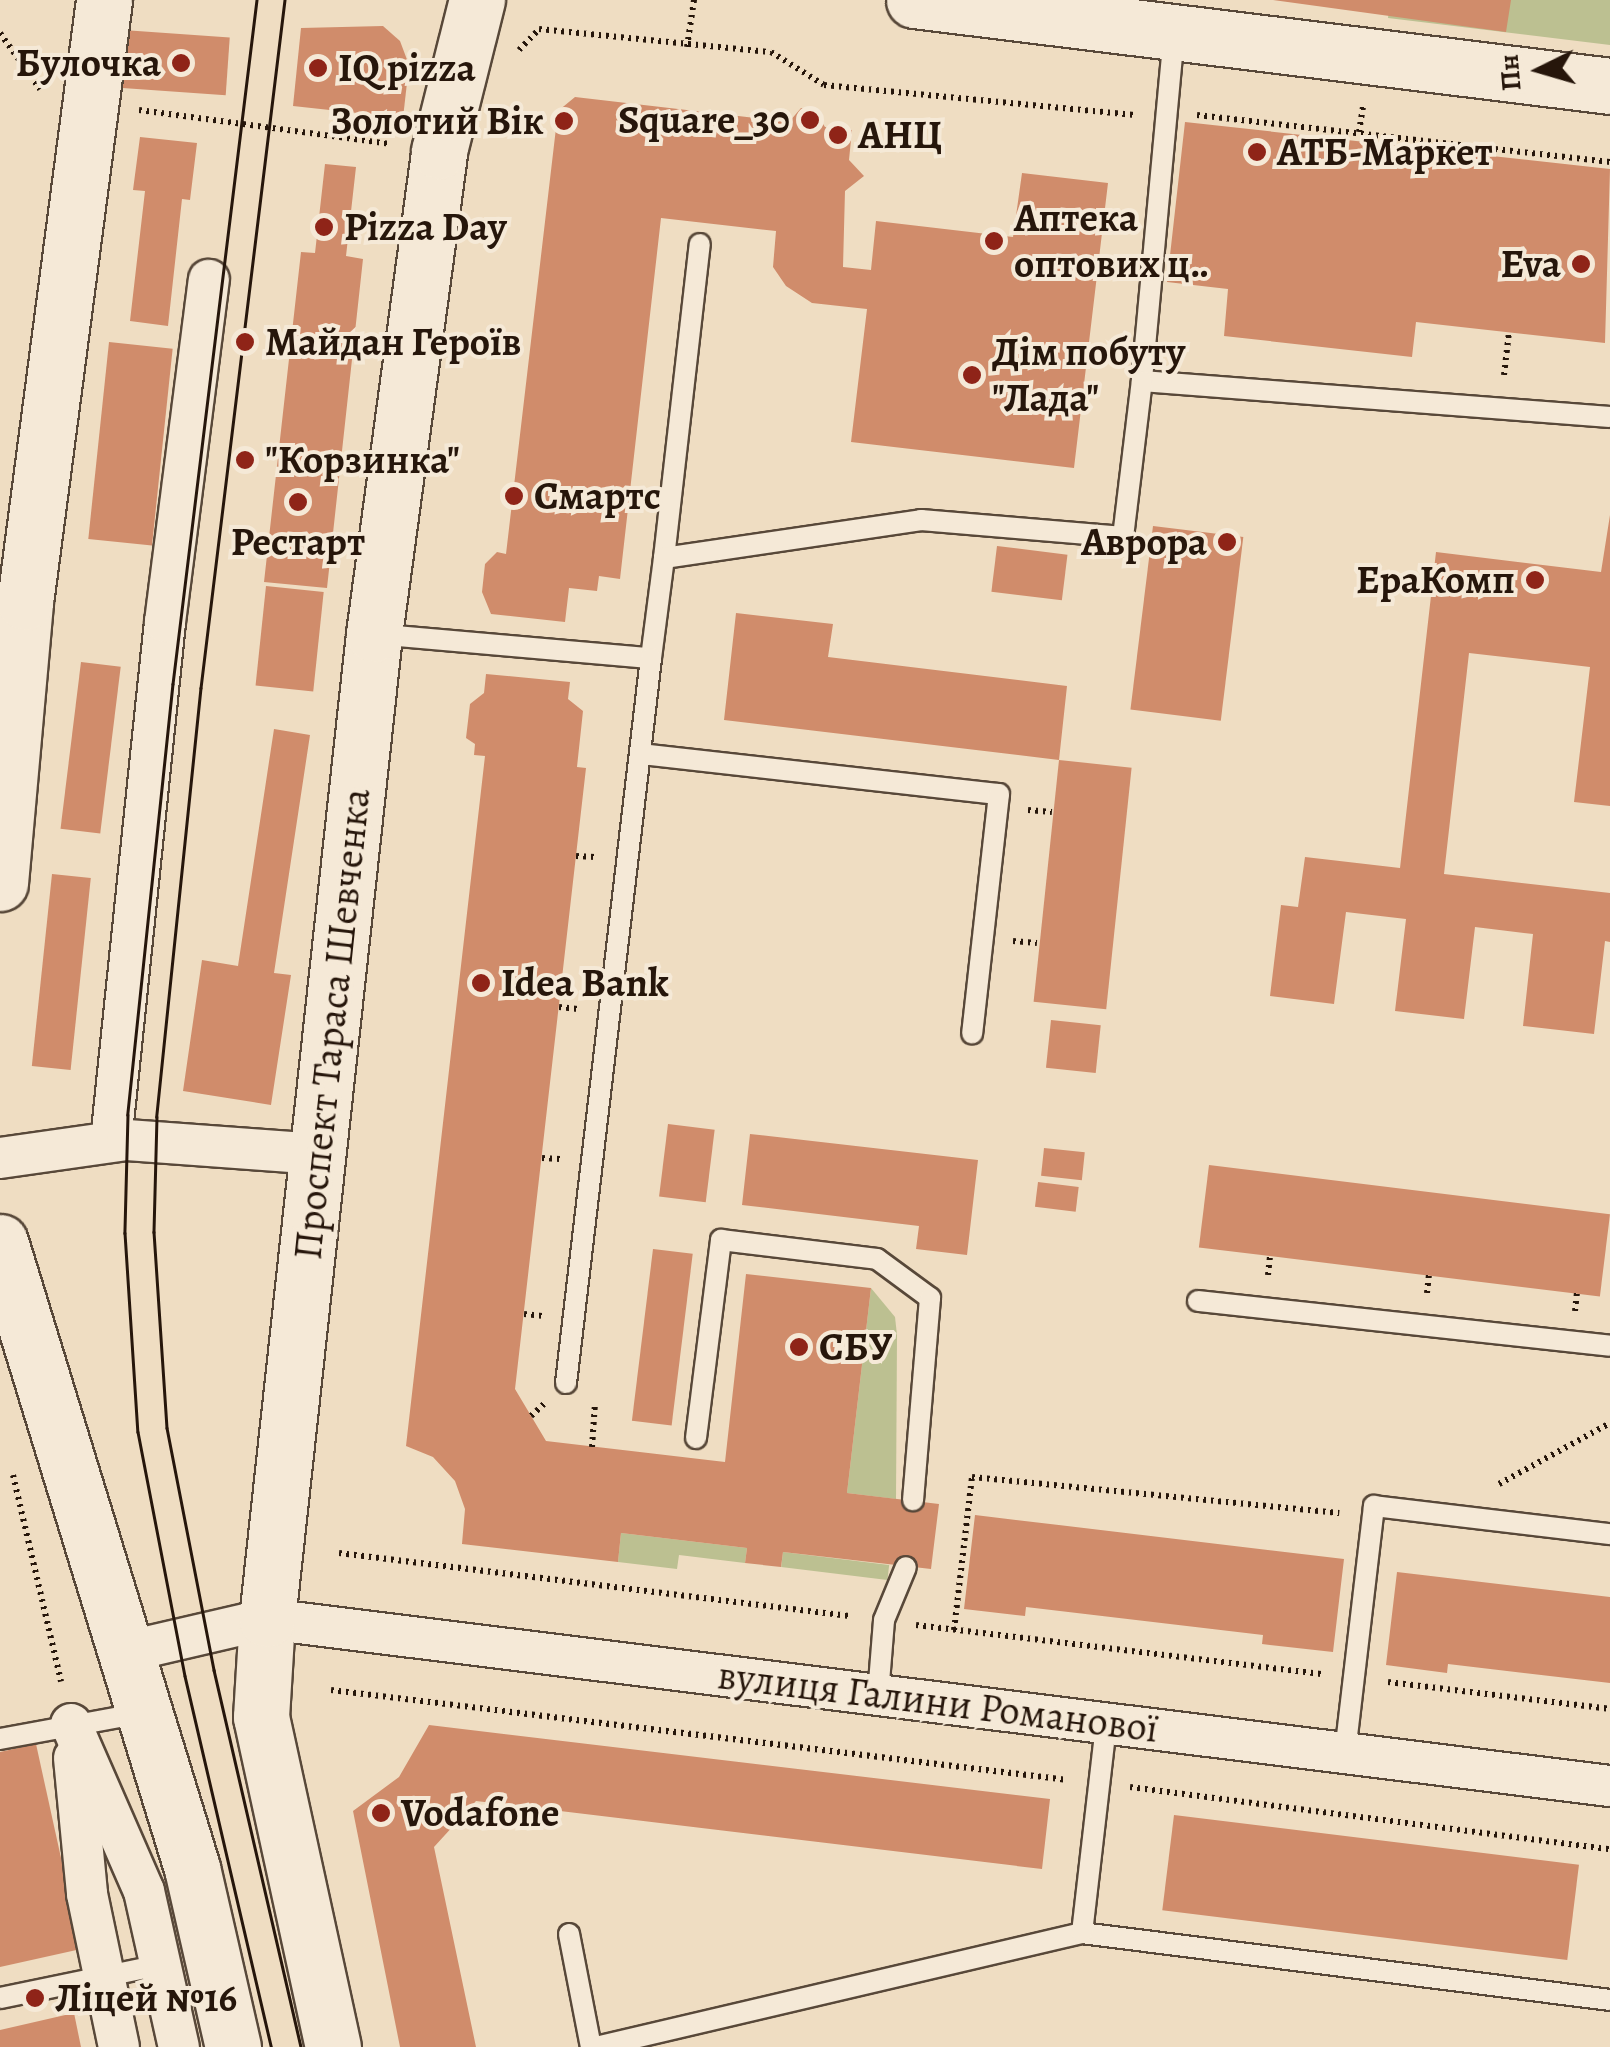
<!DOCTYPE html>
<meta charset="utf-8">
<style>
body{margin:0}
#map{position:relative;width:1610px;height:2047px;overflow:hidden;background:#efddc2;font-family:Alegreya,serif}
div>[style]{position:absolute}
.green>*{inset:0;background:#bcc091;transform-origin:0 0}
.building>*{inset:0;background:#d08c6b;transform-origin:0 0}
.path>*{height:6px;margin-top:-3px;transform-origin:0;background:repeating-linear-gradient(90deg,#26160b 0 2.5px,transparent 0 7.5px)}
.roads{filter:drop-shadow(2px 0 #584839) drop-shadow(-2px 0 #584839) drop-shadow(0 2px #584839) drop-shadow(0 -2px #584839)}
.lane>*{height:20px;margin:-10px;padding:0 10px;transform-origin:10px;border-radius:10px;background:#f5e9d7}
.street>*{height:40px;margin:-20px;padding:0 20px;transform-origin:20px;border-radius:20px;background:#f5e9d7}
.secondary>*{height:55px;margin:-27.5px;padding:0 27.5px;transform-origin:27.5px;border-radius:27.5px;background:#f5e9d7}
.tram>*{height:2.5px;margin:-1.25px;padding:0 1.25px;transform-origin:1.25px;border-radius:1.25px;background:#26160b}
.dots>*{width:28px;height:28px;translate:-50% -50%;box-sizing:border-box;border:5px solid #f5e9d7;border-radius:50%}
span{translate:-50% -50%;white-space:nowrap;text-align:center;line-height:1.15;-webkit-text-stroke:8px #f5e9d7;paint-order:stroke}
.poi-label{font-size:40px;color:#26160b;font-weight:700}
.right{translate:-100% -50%;text-align:right}
.left{translate:0 -50%;text-align:left}
.street-label{font-size:40px;color:#26160b}
.north{position:absolute;left:1490px;top:20px;width:100px;height:100px;-webkit-text-stroke:8px #f5e9d7;paint-order:stroke;rotate:265deg;font-size:28px;font-weight:700;line-height:40px;text-align:center;color:#26160b}
.north::after{content:'';display:block;margin:auto;width:35px;height:45px;background:#26160b;clip-path:polygon(50% 0,100% 100%,50% 72%,0 100%)}
</style>
<div id="map">
<div class="green">
<div style="clip-path:polygon(1390px 0,1610px 0,1610px 45px,1388px 18px)"></div>
<div style="clip-path:polygon(871px 1288px,895px 1317px,897px 1335px,896px 1499px,847px 1493px)"></div>
<div style="clip-path:polygon(621px 1533px,747px 1548px,745px 1563px,679px 1555px,677px 1569px,618px 1562px)"></div>
<div style="left:783px;top:1552px;width:107px;height:15px;rotate:7deg"></div>
</div>
<div class="building">
<div style="clip-path:polygon(1273px 0,1511px 0,1506px 32px)"></div>
<div style="clip-path:polygon(383px 26px,400px 41px,409px 65px,403px 118px,293px 106px,301px 28px)"></div>
<div style="left:123px;top:30px;width:107px;height:58px;rotate:4deg"></div>
<div style="clip-path:polygon(575px 97px,789px 122px,801px 108px,813px 108px,825px 127px,852px 130px,849px 160px,864px 176px,845px 191px,843px 267px,871px 270px,876px 221px,1013px 237px,1022px 173px,1108px 183px,1074px 468px,851px 442px,867px 309px,812px 303px,786px 286px,773px 267px,776px 231px,661px 218px,620px 579px,599px 576px,597px 591px,569px 588px,565px 622px,491px 614px,482px 592px,485px 564px,497px 552px,506px 554px,558px 111px)"></div>
<div style="clip-path:polygon(1185px 122px,1610px 169px,1605px 343px,1416px 322px,1412px 357px,1224px 336px,1228px 289px,1167px 282px)"></div>
<div style="clip-path:polygon(140px 137px,197px 143px,190px 200px,182px 199px,168px 326px,130px 321px,145px 191px,133px 190px)"></div>
<div style="clip-path:polygon(325px 164px,356px 167px,346px 256px,363px 259px,327px 588px,264px 582px,301px 252px,315px 253px)"></div>
<div style="left:109px;top:342px;width:64px;height:198px;rotate:6deg"></div>
<div style="clip-path:polygon(1610px 515px,1610px 806px,1574px 802px,1590px 667px,1469px 653px,1444px 874px,1610px 893px,1610px 942px,1605px 941px,1594px 1034px,1523px 1026px,1533px 934px,1475px 927px,1464px 1019px,1395px 1011px,1406px 919px,1346px 912px,1334px 1004px,1270px 996px,1281px 905px,1298px 907px,1305px 857px,1400px 868px,1436px 552px,1601px 572px)"></div>
<div style="left:1153px;top:526px;width:91px;height:185px;rotate:7deg"></div>
<div style="left:997px;top:546px;width:71px;height:46px;rotate:7deg"></div>
<div style="left:266px;top:586px;width:58px;height:100px;rotate:6deg"></div>
<div style="clip-path:polygon(736px 613px,833px 624px,828px 657px,1067px 686px,1059px 760px,724px 720px)"></div>
<div style="left:81px;top:662px;width:40px;height:168px;rotate:7deg"></div>
<div style="clip-path:polygon(486px 674px,570px 682px,568px 699px,583px 711px,577px 767px,586px 768px,515px 1389px,546px 1441px,725px 1462px,746px 1274px,871px 1288px,847px 1493px,939px 1504px,931px 1569px,783px 1552px,781px 1567px,745px 1563px,747px 1548px,621px 1533px,618px 1562px,462px 1544px,465px 1509px,455px 1481px,433px 1457px,406px 1446px,485px 756px,474px 755px,475px 744px,466px 738px,470px 704px,484px 693px)"></div>
<div style="clip-path:polygon(274px 729px,310px 735px,274px 973px,291px 975px,271px 1105px,183px 1091px,202px 960px,238px 966px)"></div>
<div style="left:1059px;top:760px;width:73px;height:243px;rotate:6deg"></div>
<div style="left:52px;top:874px;width:39px;height:193px;rotate:6deg"></div>
<div style="left:1051px;top:1020px;width:50px;height:48px;rotate:6deg"></div>
<div style="left:668px;top:1124px;width:47px;height:73px;rotate:7deg"></div>
<div style="clip-path:polygon(750px 1134px,978px 1160px,967px 1255px,916px 1249px,919px 1226px,742px 1205px)"></div>
<div style="left:1044px;top:1148px;width:41px;height:28px;rotate:6deg"></div>
<div style="left:1209px;top:1165px;width:404px;height:83px;rotate:7deg"></div>
<div style="left:1038px;top:1182px;width:41px;height:25px;rotate:7deg"></div>
<div style="left:653px;top:1249px;width:40px;height:173px;rotate:7deg"></div>
<div style="clip-path:polygon(975px 1515px,1344px 1559px,1333px 1652px,1262px 1644px,1263px 1635px,1026px 1607px,1025px 1616px,964px 1609px)"></div>
<div style="clip-path:polygon(1397px 1572px,1610px 1597px,1610px 1683px,1448px 1664px,1447px 1673px,1386px 1665px)"></div>
<div style="clip-path:polygon(429px 1725px,1050px 1799px,1042px 1869px,476px 1801px,434px 1847px,476px 2047px,400px 2047px,353px 1811px,399px 1777px)"></div>
<div style="clip-path:polygon(36px 1744px,81px 1949px,0 1967px,0 1752px)"></div>
<div style="left:1174px;top:1815px;width:408px;height:96px;rotate:7deg"></div>
<div style="clip-path:polygon(74px 2013px,81px 2047px,0 2047px,0 2030px)"></div>
</div>
<div class="path">
<div style="left:0;top:33px;width:69px;rotate:54.5deg"></div>
<div style="left:687px;top:47px;width:48px;rotate:-81.5deg"></div>
<div style="left:519px;top:50px;width:29px;rotate:-46deg"></div>
<div style="left:539px;top:29px;width:233px;rotate:5.7deg"></div>
<div style="left:771px;top:52px;width:62px;rotate:31.9deg"></div>
<div style="left:824px;top:85px;width:312px;rotate:5.5deg"></div>
<div style="left:139px;top:110px;width:253px;rotate:7.7deg"></div>
<div style="left:1197px;top:115px;width:416px;rotate:6.5deg"></div>
<div style="left:1359px;top:132px;width:26px;rotate:-81deg"></div>
<div style="left:1504px;top:375px;width:43px;rotate:-83.4deg"></div>
<div style="left:1028px;top:810px;width:24px;rotate:5deg"></div>
<div style="left:576px;top:856px;width:19px;rotate:3deg"></div>
<div style="left:1013px;top:941px;width:24px;rotate:5deg"></div>
<div style="left:559px;top:1007px;width:19px;rotate:6deg"></div>
<div style="left:542px;top:1158px;width:18px;rotate:3deg"></div>
<div style="left:1268px;top:1275px;width:19px;rotate:-84deg"></div>
<div style="left:1427px;top:1293px;width:18px;rotate:-84deg"></div>
<div style="left:1575px;top:1311px;width:19px;rotate:-84deg"></div>
<div style="left:524px;top:1314px;width:18px;rotate:6deg"></div>
<div style="left:531px;top:1416px;width:18px;rotate:-43deg"></div>
<div style="left:592px;top:1447px;width:44px;rotate:-86.1deg"></div>
<div style="left:13px;top:1475px;width:212px;rotate:76.9deg"></div>
<div style="left:1499px;top:1484px;width:127px;rotate:-28.8deg"></div>
<div style="left:339px;top:1553px;width:514px;rotate:7.04deg"></div>
<div style="left:916px;top:1625px;width:408px;rotate:6.9deg"></div>
<div style="left:954px;top:1630px;width:154px;rotate:-83.3deg"></div>
<div style="left:972px;top:1477px;width:369px;rotate:5.6deg"></div>
<div style="left:1388px;top:1682px;width:224px;rotate:6.9deg"></div>
<div style="left:331px;top:1690px;width:742px;rotate:6.96deg"></div>
<div style="left:1130px;top:1787px;width:484px;rotate:7.4deg"></div>
</div>
<div class="roads">
<div class="lane">
<div style="left:1174px;top:34px;width:348px;rotate:95.3deg"></div>
<div style="left:1142px;top:381px;width:469px;rotate:4.4deg"></div>
<div style="left:664px;top:558px;width:316px;rotate:-83.5deg"></div>
<div style="left:374px;top:634px;width:278px;rotate:5deg"></div>
<div style="left:651px;top:658px;width:101px;rotate:-82.6deg"></div>
<div style="left:664px;top:558px;width:260px;rotate:-8.4deg"></div>
<div style="left:921px;top:520px;width:203px;rotate:4.8deg"></div>
<div style="left:1123px;top:537px;width:157px;rotate:-83.1deg"></div>
<div style="left:641px;top:754px;width:360px;rotate:6.4deg"></div>
<div style="left:999px;top:794px;width:241px;rotate:96.4deg"></div>
<div style="left:1198px;top:1301px;width:414px;rotate:6.2deg"></div>
<div style="left:566px;top:1383px;width:730px;rotate:-83.31deg"></div>
<div style="left:696px;top:1438px;width:200px;rotate:-82.8deg"></div>
<div style="left:721px;top:1240px;width:157px;rotate:6.9deg"></div>
<div style="left:877px;top:1259px;width:66px;rotate:36.3deg"></div>
<div style="left:930px;top:1298px;width:203px;rotate:94.8deg"></div>
<div style="left:878px;top:1695px;width:75px;rotate:-85.4deg"></div>
<div style="left:884px;top:1620px;width:57px;rotate:-67.5deg"></div>
<div style="left:0;top:1739px;width:144px;rotate:-10.4deg"></div>
<div style="left:1345px;top:1753px;width:249px;rotate:-83.3deg"></div>
<div style="left:1374px;top:1506px;width:238px;rotate:6.8deg"></div>
<div style="left:1082px;top:1933px;width:532px;rotate:7.23deg"></div>
<div style="left:569px;top:1934px;width:115px;rotate:79deg"></div>
<div style="left:0;top:1998px;width:163px;rotate:-11.7deg"></div>
<div style="left:596px;top:2047px;width:499px;rotate:-13.2deg"></div>
<div style="left:1082px;top:1933px;width:210px;rotate:-83.4deg"></div>
</div>
<div class="street">
<div style="left:111px;top:1141px;width:522px;rotate:-84.06deg"></div>
<div style="left:165px;top:622px;width:345px;rotate:-82.7deg"></div>
<div style="left:0;top:1158px;width:128px;rotate:-8.1deg"></div>
<div style="left:127px;top:1140px;width:192px;rotate:4.2deg"></div>
<div style="left:125px;top:1652px;width:146px;rotate:-13.1deg"></div>
<div style="left:267px;top:1619px;width:1353px;rotate:7.09deg"></div>
<div style="left:71px;top:1724px;width:182px;rotate:66.4deg"></div>
<div style="left:144px;top:1891px;width:160px;rotate:77.4deg"></div>
<div style="left:74px;top:1758px;width:137px;rotate:84.5deg"></div>
<div style="left:87px;top:1894px;width:156px;rotate:78.2deg"></div>
</div>
<div class="secondary">
<div style="left:914px;top:0;width:701px;rotate:7.04deg"></div>
<div style="left:0;top:883px;width:282px;rotate:-84.9deg"></div>
<div style="left:25px;top:602px;width:607px;rotate:-82.52deg"></div>
<div style="left:0;top:1242px;width:655px;rotate:72.95deg"></div>
<div style="left:192px;top:1868px;width:184px;rotate:77.1deg"></div>
<div style="left:333px;top:2047px;width:338px;rotate:-102.3deg"></div>
<div style="left:261px;top:1717px;width:98px;rotate:-86.5deg"></div>
<div style="left:267px;top:1619px;width:991px;rotate:-83.8deg"></div>
<div style="left:374px;top:634px;width:487px;rotate:-82.3deg"></div>
<div style="left:439px;top:151px;width:156px;rotate:-75.9deg"></div>
</div>
</div>
<div class="tram">
<div style="left:257px;top:0;width:689px;rotate:97deg"></div>
<div style="left:173px;top:684px;width:433px;rotate:96deg"></div>
<div style="left:128px;top:1115px;width:118px;rotate:91.5deg"></div>
<div style="left:125px;top:1233px;width:199px;rotate:86.3deg"></div>
<div style="left:138px;top:1432px;width:248px;rotate:79.1deg"></div>
<div style="left:185px;top:1676px;width:381px;rotate:76.9deg"></div>
<div style="left:285px;top:0;width:693px;rotate:96.96deg"></div>
<div style="left:201px;top:688px;width:431px;rotate:95.9deg"></div>
<div style="left:157px;top:1117px;width:115px;rotate:91.5deg"></div>
<div style="left:154px;top:1232px;width:196px;rotate:86.2deg"></div>
<div style="left:167px;top:1428px;width:247px;rotate:79deg"></div>
<div style="left:214px;top:1670px;width:387px;rotate:77deg"></div>
</div>
<div class="dots">
<div style="left:181px;top:63px;background:#8f2418"></div>
<div style="left:318px;top:68px;background:#8f2418"></div>
<div style="left:810px;top:120px;background:#8f2418"></div>
<div style="left:564px;top:121px;background:#8f2418"></div>
<div style="left:838px;top:135px;background:#8f2418"></div>
<div style="left:1257px;top:152px;background:#8f2418"></div>
<div style="left:324px;top:227px;background:#8f2418"></div>
<div style="left:994px;top:241px;background:#8f2418"></div>
<div style="left:1581px;top:264px;background:#8f2418"></div>
<div style="left:245px;top:342px;background:#8f2418"></div>
<div style="left:972px;top:375px;background:#8f2418"></div>
<div style="left:245px;top:460px;background:#8f2418"></div>
<div style="left:514px;top:496px;background:#8f2418"></div>
<div style="left:298px;top:502px;background:#8f2418"></div>
<div style="left:1227px;top:542px;background:#8f2418"></div>
<div style="left:1535px;top:580px;background:#8f2418"></div>
<div style="left:481px;top:983px;background:#8f2418"></div>
<div style="left:799px;top:1347px;background:#8f2418"></div>
<div style="left:381px;top:1813px;background:#8f2418"></div>
<div style="left:35px;top:1998px;background:#8f2418"></div>
</div>
<div class="poi-label">
<span class="right" style="left:161px;top:63px">Булочка</span>
<span class="left" style="left:338px;top:68px">IQ pizza</span>
<span class="right" style="left:790px;top:120px">Square_30</span>
<span class="right" style="left:544px;top:121px">Золотий Вік</span>
<span class="left" style="left:858px;top:135px">АНЦ</span>
<span class="left" style="left:1277px;top:152px">АТБ-Маркет</span>
<span class="left" style="left:1014px;top:241px">Аптека<br>оптових ц‥</span>
<span class="left" style="left:344px;top:227px">Pizza Day</span>
<span class="right" style="left:1561px;top:264px">Eva</span>
<span class="left" style="left:265px;top:342px">Майдан Героїв</span>
<span class="left" style="left:992px;top:375px">Дім побуту<br>"Лада"</span>
<span class="left" style="left:265px;top:460px">"Корзинка"</span>
<span class="left" style="left:534px;top:496px">Смартс</span>
<span style="left:298px;top:542px">Рестарт</span>
<span class="right" style="left:1207px;top:542px">Аврора</span>
<span class="right" style="left:1515px;top:580px">ЕраКомп</span>
<span class="left" style="left:501px;top:983px">Idea Bank</span>
<span class="left" style="left:819px;top:1347px">СБУ</span>
<span class="left" style="left:401px;top:1813px">Vodafone</span>
<span class="left" style="left:55px;top:1998px">Ліцей №16</span>
</div>
<div class="street-label">
<span style="left:332px;top:1024px;rotate:-84deg">Проспект Тараса Шевченка</span>
<span style="left:938px;top:1702px;rotate:7deg">вулиця Галини Романової</span>
</div>
<div class="north">Пн</div>
</div>
